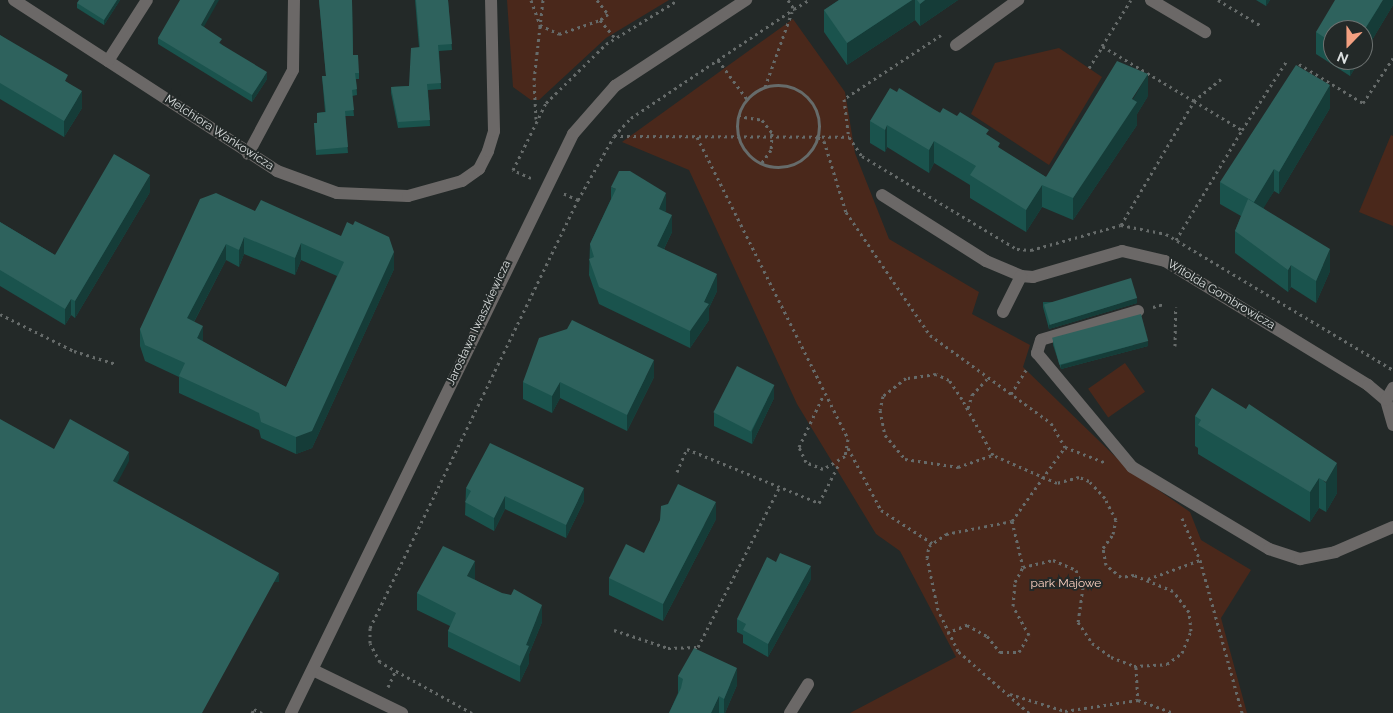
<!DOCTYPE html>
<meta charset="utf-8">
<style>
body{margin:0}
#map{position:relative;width:1393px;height:713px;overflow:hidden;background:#232928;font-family:Raleway,sans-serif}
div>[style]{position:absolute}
.green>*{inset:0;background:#4a281b;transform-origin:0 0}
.path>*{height:3px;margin-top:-1.5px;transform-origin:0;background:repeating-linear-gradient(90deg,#666b6a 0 2.5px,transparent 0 6.5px)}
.path>.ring{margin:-1.5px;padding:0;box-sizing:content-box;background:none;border:3px solid #666b6a;border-radius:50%}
.minor>*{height:12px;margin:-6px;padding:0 6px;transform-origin:6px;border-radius:6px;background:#6b6867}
.wall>*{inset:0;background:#1a534d}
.shaded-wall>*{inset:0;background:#153c38;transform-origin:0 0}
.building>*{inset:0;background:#2e625d;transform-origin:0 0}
span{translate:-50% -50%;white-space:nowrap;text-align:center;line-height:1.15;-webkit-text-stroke:4px #232928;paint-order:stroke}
.street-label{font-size:12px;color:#dbdfdf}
.park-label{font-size:12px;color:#fbd0c0}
.north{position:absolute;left:1323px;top:20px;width:50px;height:50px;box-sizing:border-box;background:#232928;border:1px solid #6d7271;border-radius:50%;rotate:202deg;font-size:14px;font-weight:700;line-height:20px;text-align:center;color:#dbdfdf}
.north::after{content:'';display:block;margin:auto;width:18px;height:22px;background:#f3a081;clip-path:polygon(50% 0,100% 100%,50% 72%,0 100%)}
</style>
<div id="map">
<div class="green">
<div style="clip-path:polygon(507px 0,669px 0,606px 38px,539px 100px,531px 100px,513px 87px)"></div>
<div style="clip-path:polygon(793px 19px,845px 92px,855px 153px,889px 239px,979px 292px,972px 314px,1030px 345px,1023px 367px,1128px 469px,1190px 512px,1201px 540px,1251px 570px,1221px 618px,1247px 713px,850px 713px,956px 657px,900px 551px,876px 534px,797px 404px,689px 170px,622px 142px)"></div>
<div style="clip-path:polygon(1059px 48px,1102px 77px,1049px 165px,971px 114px,995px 63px)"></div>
<div style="clip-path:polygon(1391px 135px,1393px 136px,1393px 226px,1359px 212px)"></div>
<div style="left:1125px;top:363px;width:35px;height:45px;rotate:55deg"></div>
</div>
<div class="path">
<div style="left:531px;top:0;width:27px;rotate:70deg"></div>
<div style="left:540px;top:25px;width:21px;rotate:25deg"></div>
<div style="left:559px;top:34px;width:43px;rotate:-18.9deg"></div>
<div style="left:597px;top:0;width:18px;rotate:52deg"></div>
<div style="left:608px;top:14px;width:10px;rotate:143deg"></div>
<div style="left:600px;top:20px;width:23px;rotate:50deg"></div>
<div style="left:788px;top:0;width:11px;rotate:56deg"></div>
<div style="left:794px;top:9px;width:17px;rotate:-31deg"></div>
<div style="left:1218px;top:0;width:49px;rotate:30.8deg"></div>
<div style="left:941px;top:35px;width:116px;rotate:146.6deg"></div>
<div style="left:844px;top:99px;width:38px;rotate:83deg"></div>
<div style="left:849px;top:137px;width:23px;rotate:56deg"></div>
<div style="left:862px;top:156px;width:181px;rotate:31deg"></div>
<div style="left:1017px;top:249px;width:14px;rotate:4deg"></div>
<div style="left:1031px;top:250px;width:93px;rotate:-15.5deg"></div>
<div style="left:1121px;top:225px;width:46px;rotate:11.3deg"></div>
<div style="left:1166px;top:234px;width:265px;rotate:30.9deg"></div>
<div style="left:718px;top:60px;width:49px;rotate:53.4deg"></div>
<div style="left:1299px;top:64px;width:75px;rotate:31.4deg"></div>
<div style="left:1363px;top:103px;width:54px;rotate:-56.3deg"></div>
<div style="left:1089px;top:68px;width:26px;rotate:-58deg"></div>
<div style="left:1221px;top:79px;width:35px;rotate:141deg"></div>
<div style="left:1194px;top:101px;width:56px;rotate:31.1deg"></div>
<div style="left:1242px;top:130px;width:81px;rotate:-57.1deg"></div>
<div class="ring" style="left:737px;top:85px;width:79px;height:79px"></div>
<div style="left:765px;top:87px;width:80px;rotate:-70.2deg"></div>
<div style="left:738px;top:116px;width:24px;rotate:9deg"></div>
<div style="left:762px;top:120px;width:16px;rotate:52deg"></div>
<div style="left:772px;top:133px;width:17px;rotate:93deg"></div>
<div style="left:771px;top:150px;width:17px;rotate:126deg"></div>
<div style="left:536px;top:119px;width:39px;rotate:-93deg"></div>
<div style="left:534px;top:80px;width:81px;rotate:-83.6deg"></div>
<div style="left:614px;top:136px;width:235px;rotate:0.2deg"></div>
<div style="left:697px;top:137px;width:338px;rotate:63.4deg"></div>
<div style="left:848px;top:439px;width:17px;rotate:100deg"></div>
<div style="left:845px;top:456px;width:26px;rotate:149deg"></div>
<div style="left:823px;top:469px;width:18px;rotate:-158deg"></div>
<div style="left:806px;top:462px;width:17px;rotate:-115deg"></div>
<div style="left:799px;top:447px;width:56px;rotate:-64.8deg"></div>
<div style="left:818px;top:137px;width:7px;rotate:34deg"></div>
<div style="left:824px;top:141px;width:74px;rotate:72.8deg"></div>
<div style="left:846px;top:212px;width:149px;rotate:55.7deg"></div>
<div style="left:930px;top:335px;width:150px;rotate:36deg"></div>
<div style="left:1051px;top:423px;width:28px;rotate:60deg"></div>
<div style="left:1065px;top:447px;width:42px;rotate:21deg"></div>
<div style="left:531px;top:178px;width:20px;rotate:-156deg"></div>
<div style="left:513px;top:170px;width:75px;rotate:-63.8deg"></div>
<div style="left:546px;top:103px;width:84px;rotate:-44.5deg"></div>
<div style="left:606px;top:44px;width:84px;rotate:-31.4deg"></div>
<div style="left:578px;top:200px;width:73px;rotate:-60.6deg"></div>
<div style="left:614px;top:136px;width:25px;rotate:-47deg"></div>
<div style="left:631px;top:118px;width:196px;rotate:-33.8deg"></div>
<div style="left:1121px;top:225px;width:144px;rotate:-59.5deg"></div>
<div style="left:1194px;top:101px;width:107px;rotate:-149.1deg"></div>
<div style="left:1102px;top:46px;width:54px;rotate:-57.8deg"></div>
<div style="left:1176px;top:240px;width:128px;rotate:-59deg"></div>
<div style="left:1153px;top:307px;width:11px;rotate:-15deg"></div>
<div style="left:0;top:314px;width:83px;rotate:26.6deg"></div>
<div style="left:74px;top:351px;width:44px;rotate:17.2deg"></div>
<div style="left:1175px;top:346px;width:39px;rotate:-89deg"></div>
<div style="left:1011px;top:394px;width:32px;rotate:-58deg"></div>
<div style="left:968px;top:408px;width:14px;rotate:-73deg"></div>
<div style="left:972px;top:395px;width:22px;rotate:-47deg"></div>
<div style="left:848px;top:448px;width:70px;rotate:62deg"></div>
<div style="left:881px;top:510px;width:61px;rotate:32.9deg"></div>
<div style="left:677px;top:472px;width:25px;rotate:-67deg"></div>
<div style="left:687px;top:449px;width:143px;rotate:22.2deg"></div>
<div style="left:819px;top:503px;width:44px;rotate:-62.9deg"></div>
<div style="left:1182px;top:518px;width:46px;rotate:66.8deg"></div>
<div style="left:1200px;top:560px;width:159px;rotate:74.6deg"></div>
<div style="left:1012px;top:521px;width:47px;rotate:76.6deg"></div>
<div style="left:1148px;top:579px;width:55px;rotate:-20.1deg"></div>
<div style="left:614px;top:630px;width:57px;rotate:18.4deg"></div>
<div style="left:668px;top:648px;width:30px;rotate:-2deg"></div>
<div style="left:698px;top:647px;width:178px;rotate:-63deg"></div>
<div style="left:947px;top:633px;width:22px;rotate:-22deg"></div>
<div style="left:967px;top:625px;width:23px;rotate:29deg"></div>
<div style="left:987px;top:636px;width:21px;rotate:51deg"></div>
<div style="left:1000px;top:652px;width:19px"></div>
<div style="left:1019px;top:652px;width:20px;rotate:-60deg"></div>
<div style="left:1029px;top:635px;width:33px;rotate:-119deg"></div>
<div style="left:1013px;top:606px;width:24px;rotate:-85deg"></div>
<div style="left:1015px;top:582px;width:17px;rotate:-62deg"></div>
<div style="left:1023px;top:567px;width:31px;rotate:-13deg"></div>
<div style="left:1053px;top:560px;width:25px;rotate:23deg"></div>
<div style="left:1076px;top:570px;width:18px;rotate:68deg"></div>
<div style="left:1083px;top:587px;width:35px;rotate:98deg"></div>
<div style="left:1078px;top:622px;width:25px;rotate:56deg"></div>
<div style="left:1092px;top:643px;width:24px;rotate:36deg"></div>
<div style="left:1111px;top:657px;width:25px;rotate:21deg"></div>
<div style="left:1134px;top:666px;width:33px;rotate:-3deg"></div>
<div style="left:1167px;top:664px;width:19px;rotate:-36deg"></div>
<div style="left:1182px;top:653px;width:24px;rotate:-68deg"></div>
<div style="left:1191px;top:631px;width:19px;rotate:-96deg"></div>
<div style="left:1189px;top:612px;width:26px;rotate:-127deg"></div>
<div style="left:1173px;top:591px;width:42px;rotate:-157.7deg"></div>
<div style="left:1134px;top:575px;width:13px;rotate:171deg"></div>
<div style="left:1121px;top:577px;width:19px;rotate:-141deg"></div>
<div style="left:1106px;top:565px;width:17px;rotate:-100deg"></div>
<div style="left:1103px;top:548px;width:17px;rotate:-54deg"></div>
<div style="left:1113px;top:534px;width:14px;rotate:-78deg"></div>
<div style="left:1116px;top:520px;width:25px;rotate:-117deg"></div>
<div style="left:1105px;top:498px;width:23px;rotate:-133deg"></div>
<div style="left:1089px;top:481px;width:11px;rotate:-158deg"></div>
<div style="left:1079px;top:477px;width:23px;rotate:165deg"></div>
<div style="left:1057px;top:483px;width:70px;rotate:-156.4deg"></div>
<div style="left:993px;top:455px;width:64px;rotate:-119deg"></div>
<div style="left:962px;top:399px;width:23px;rotate:-124deg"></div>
<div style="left:949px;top:380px;width:14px;rotate:-155deg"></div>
<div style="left:936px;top:374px;width:30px;rotate:172deg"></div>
<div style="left:906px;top:378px;width:29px;rotate:142deg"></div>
<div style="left:883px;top:396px;width:14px;rotate:102deg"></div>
<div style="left:880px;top:410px;width:25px;rotate:79deg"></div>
<div style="left:885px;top:435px;width:31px;rotate:50deg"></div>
<div style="left:905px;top:459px;width:54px;rotate:8.6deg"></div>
<div style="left:958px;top:467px;width:37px;rotate:-19deg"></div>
<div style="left:1136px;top:667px;width:33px;rotate:87deg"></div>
<div style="left:388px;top:687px;width:17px;rotate:-65deg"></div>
<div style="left:1010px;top:694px;width:58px;rotate:17.2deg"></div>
<div style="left:1065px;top:711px;width:74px;rotate:-8.6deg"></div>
<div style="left:1138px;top:700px;width:37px;rotate:20deg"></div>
<div style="left:252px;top:713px;width:4px;rotate:-63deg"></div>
<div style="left:254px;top:709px;width:9px;rotate:27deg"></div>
<div style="left:472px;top:713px;width:105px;rotate:-151deg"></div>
<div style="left:380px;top:662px;width:21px;rotate:-118deg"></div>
<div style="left:370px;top:643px;width:15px;rotate:-90deg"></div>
<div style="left:370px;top:628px;width:476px;rotate:-64.1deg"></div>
<div style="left:578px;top:200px;width:17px;rotate:-155deg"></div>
<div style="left:1029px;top:713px;width:94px;rotate:-138.9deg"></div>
<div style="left:958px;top:651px;width:46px;rotate:-116deg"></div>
<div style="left:938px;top:610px;width:53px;rotate:-101.9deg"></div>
<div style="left:927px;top:558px;width:12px;rotate:-81deg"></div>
<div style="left:929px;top:546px;width:21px;rotate:-35deg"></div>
<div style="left:946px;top:534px;width:67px;rotate:-11.1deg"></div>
<div style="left:1012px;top:521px;width:91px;rotate:-54.4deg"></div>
</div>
<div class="minor">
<div style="left:14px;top:0;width:314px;rotate:33deg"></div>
<div style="left:277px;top:171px;width:64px;rotate:20.1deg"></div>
<div style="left:337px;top:193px;width:71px;rotate:2.4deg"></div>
<div style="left:408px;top:196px;width:56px;rotate:-15.5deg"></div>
<div style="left:462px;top:181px;width:21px;rotate:-35deg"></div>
<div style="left:479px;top:169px;width:20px;rotate:-63deg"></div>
<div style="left:488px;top:151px;width:21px;rotate:-73deg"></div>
<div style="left:494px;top:131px;width:131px;rotate:-91.3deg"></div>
<div style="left:1151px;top:0;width:63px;rotate:30.7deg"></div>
<div style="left:956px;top:45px;width:77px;rotate:-36deg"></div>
<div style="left:108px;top:61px;width:72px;rotate:-57.4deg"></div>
<div style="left:248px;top:154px;width:95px;rotate:-61.8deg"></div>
<div style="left:293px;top:70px;width:70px;rotate:-89.2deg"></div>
<div style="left:882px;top:195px;width:123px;rotate:32.4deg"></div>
<div style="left:986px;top:261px;width:38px;rotate:23deg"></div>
<div style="left:1021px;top:276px;width:12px;rotate:5deg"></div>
<div style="left:1033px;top:277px;width:93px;rotate:-16.3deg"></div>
<div style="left:1122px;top:251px;width:44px;rotate:13.1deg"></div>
<div style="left:1165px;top:261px;width:238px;rotate:31.4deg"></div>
<div style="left:1368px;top:385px;width:23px;rotate:40deg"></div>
<div style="left:1386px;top:400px;width:26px;rotate:74deg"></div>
<div style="left:1138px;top:311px;width:101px;rotate:163.4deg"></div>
<div style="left:1041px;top:340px;width:14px;rotate:107deg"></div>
<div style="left:1037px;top:353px;width:148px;rotate:50.2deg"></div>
<div style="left:1132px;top:467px;width:160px;rotate:30.9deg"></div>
<div style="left:1269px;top:549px;width:33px;rotate:18deg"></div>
<div style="left:1300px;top:559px;width:36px;rotate:-11deg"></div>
<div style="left:1335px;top:552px;width:63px;rotate:-23.3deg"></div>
<div style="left:1003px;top:312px;width:40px;rotate:-63.4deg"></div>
<div style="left:1386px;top:400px;width:14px;rotate:-60deg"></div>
<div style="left:313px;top:670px;width:99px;rotate:25.8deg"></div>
<div style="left:291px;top:713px;width:644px;rotate:-64.03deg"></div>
<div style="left:573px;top:134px;width:64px;rotate:-48.8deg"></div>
<div style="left:615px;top:86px;width:157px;rotate:-33.3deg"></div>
<div style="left:790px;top:713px;width:34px;rotate:-58deg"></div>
</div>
<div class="wall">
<div style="clip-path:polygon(120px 0,104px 25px,77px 8px,77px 3px)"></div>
<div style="clip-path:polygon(319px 0,352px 0,353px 55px,359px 73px,359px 79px,356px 79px,357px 95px,352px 96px,354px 116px,345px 116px,348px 153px,316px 155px,314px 123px,317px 123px,317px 113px,325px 112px,322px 76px,326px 76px)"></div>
<div style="clip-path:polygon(415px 0,448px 0,452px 50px,439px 51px,441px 89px,428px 90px,430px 126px,398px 128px,391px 93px,391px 87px,409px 86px,419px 47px)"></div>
<div style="clip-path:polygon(839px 0,958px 0,920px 26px,915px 20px,847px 65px,824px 32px,824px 10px)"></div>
<div style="clip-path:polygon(1256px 0,1270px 0,1266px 6px)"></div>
<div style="clip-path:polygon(1393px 0,1393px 5px,1363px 55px,1363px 30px,1333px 30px,1333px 60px,1360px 60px,1350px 76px,1316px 54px,1316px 32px)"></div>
<div style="clip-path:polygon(204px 27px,222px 45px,267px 79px,252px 102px,158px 44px,158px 38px)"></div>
<div style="clip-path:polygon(0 35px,68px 83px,82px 108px,64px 137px,0 99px)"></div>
<div style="clip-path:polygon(897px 92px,989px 136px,1000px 149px,1046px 177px,1148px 96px,1137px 114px,1137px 125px,1073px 220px,1042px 207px,1026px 232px,970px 198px,970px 185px,934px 163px,929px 173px,887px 147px,885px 152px,870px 143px,870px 121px)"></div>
<div style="clip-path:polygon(1330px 108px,1279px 194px,1274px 191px,1263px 208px,1330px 271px,1316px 303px,1291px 287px,1288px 292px,1235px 253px,1235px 231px,1241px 216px,1220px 204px,1220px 182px)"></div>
<div style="clip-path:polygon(611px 187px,666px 210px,665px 212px,672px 232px,664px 249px,717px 291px,709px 308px,709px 320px,690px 348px,599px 304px,589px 275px,590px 244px,611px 199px)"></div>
<div style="clip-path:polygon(150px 192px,75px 318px,71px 315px,65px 325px,0 286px,0 222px,55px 255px)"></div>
<div style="clip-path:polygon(evenodd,255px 211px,394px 269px,312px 448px,296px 454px,261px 438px,259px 430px,179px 393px,179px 377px,145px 361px,140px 346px,140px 329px,255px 211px,244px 254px,295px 275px,301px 260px,337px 276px,286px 387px,203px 342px,194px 322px,226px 260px,239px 267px,244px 254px)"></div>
<div style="clip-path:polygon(1043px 302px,1137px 303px,1049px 329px,1043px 307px)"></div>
<div style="clip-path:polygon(1053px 340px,1148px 346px,1061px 369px,1053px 345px)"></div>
<div style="clip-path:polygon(654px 377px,627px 431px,560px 398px,552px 413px,523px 399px,523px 382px)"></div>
<div style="clip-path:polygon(774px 398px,752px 444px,714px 426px,714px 413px)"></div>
<div style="clip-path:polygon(1246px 409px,1337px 493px,1326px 512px,1319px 508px,1310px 522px,1198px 454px,1198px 448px,1195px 446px,1195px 416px)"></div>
<div style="clip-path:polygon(466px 488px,584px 501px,566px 538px,505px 509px,494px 531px,465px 515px)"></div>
<div style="clip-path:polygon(716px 519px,663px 621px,609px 595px,609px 578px,644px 553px)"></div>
<div style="clip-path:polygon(475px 578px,474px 579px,542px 622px,529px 654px,529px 663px,520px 682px,448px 647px,448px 631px,450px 626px,417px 610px,417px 593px)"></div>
<div style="clip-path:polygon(811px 579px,768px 657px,743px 643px,743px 635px,737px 632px,737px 619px)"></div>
<div style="clip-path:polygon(678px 676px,737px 685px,725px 713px,669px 713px,678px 693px)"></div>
</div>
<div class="shaded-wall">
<div style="clip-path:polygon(117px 0,120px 0,104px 25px,104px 20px)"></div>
<div style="clip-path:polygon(215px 0,219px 0,201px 32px,201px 25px)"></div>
<div style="clip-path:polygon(912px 0,915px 0,915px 20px,847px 65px,847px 43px)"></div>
<div style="clip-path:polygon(925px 0,958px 0,920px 26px,920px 4px)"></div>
<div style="clip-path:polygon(1266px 0,1270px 0,1266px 6px)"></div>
<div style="clip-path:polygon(1383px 0,1393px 0,1393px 5px,1363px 55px,1363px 32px)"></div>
<div style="clip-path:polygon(1350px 60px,1360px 60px,1350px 76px)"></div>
<div style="clip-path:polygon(267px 72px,267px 79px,252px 102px,252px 95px)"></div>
<div style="clip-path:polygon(1148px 74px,1148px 96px,1137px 114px,1137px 125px,1073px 220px,1073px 198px)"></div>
<div style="clip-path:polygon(1330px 85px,1330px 108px,1279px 194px,1279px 172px)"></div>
<div style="clip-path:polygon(82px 91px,82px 108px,64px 137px,64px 121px)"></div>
<div style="clip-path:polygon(887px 125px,887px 147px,885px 152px,885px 130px)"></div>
<div style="clip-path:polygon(934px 141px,934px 163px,929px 173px,929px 150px)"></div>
<div style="clip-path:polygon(1274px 169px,1274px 191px,1254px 224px,1254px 202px)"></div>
<div style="clip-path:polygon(150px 175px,150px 192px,75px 318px,75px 301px)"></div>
<div style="clip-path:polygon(1042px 185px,1042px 207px,1026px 232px,1026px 210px)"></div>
<div style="clip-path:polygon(666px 193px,666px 210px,659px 225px,659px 209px)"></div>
<div style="clip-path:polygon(672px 215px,672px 232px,657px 263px,657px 246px)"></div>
<div style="clip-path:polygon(244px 237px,244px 254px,239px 267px,239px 250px)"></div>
<div style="clip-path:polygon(301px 243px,301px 260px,295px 275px,295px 258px)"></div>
<div style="clip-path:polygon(226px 244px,226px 260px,187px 335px,187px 318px)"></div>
<div style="clip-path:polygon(1330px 249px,1330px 271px,1316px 303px,1316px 281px)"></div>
<div style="clip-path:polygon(394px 252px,394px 269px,312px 448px,296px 454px,296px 437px)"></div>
<div style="clip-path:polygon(1291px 265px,1291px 287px,1288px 292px,1288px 270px)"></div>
<div style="clip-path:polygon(717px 274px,717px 291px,709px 308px,709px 320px,690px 348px,690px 331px)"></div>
<div style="clip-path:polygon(1137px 298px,1137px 303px,1049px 329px,1049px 325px)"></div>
<div style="clip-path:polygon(71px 299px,71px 315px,65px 325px,65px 309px)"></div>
<div style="clip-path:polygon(203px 326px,203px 343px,197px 338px)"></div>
<div style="clip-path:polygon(1148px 341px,1148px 346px,1061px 369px,1061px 365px)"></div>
<div style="clip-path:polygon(654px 360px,654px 377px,627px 431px,627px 415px)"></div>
<div style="clip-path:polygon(560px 382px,560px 398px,552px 413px,552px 396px)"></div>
<div style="clip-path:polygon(774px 385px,774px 398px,752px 444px,752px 431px)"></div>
<div style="clip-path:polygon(129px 452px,129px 461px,113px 491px,113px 481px)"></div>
<div style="clip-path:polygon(1337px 463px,1337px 493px,1326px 512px,1326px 482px)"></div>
<div style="clip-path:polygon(1319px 478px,1319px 508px,1310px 522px,1310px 492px)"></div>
<div style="clip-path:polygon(584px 488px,584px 501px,566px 538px,566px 525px)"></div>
<div style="clip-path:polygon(505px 496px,505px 509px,494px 531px,494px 518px)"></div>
<div style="clip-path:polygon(716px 502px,716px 519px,663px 621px,663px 604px)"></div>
<div style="clip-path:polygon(475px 561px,475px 578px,467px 593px,467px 576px)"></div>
<div style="clip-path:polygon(811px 566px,811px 579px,768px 657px,768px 644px)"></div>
<div style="left:279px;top:573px;width:9px;height:160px;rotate:90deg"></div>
<div style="clip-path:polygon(542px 605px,542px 622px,529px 654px,529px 663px,520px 682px,520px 666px,526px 645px)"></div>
<div style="clip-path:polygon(737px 668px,737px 685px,725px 713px,724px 713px,724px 699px)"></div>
<div style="clip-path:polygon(719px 696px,719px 713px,711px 713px)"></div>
</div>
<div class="building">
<div style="clip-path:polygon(79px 0,117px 0,104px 20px,77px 3px)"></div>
<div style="clip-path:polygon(180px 0,215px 0,201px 25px,222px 39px,219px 43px,267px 72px,252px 95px,158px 38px)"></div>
<div style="clip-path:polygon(319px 0,352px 0,353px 55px,358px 55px,359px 73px,355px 73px,357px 89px,352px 90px,354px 110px,345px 111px,348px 147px,316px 150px,314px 123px,317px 123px,317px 113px,326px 112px,322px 76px,326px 76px)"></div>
<div style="clip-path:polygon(416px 0,448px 0,452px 44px,438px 45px,441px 83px,427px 84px,430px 120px,398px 122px,391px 87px,409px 86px,411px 48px,420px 47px)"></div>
<div style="clip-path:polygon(839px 0,912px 0,847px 43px,824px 10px)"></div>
<div style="clip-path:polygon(917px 0,925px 0,920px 4px)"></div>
<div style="clip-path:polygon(1335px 0,1383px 0,1363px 32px,1363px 30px,1333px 30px,1333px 43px,1316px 32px)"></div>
<div style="clip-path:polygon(0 35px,68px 75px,65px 81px,82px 91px,64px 121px,0 83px)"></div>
<div style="clip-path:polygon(1117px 61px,1148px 74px,1132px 99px,1137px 102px,1073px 198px,1042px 185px,1026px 210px,970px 175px,976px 166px,934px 141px,929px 150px,887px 125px,885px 130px,870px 121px,890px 88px,897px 92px,899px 88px,940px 113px,943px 108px,957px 116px,960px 112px,989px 130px,986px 134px,1000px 143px,998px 147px,1046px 177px)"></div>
<div style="clip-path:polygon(1296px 65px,1330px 85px,1279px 172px,1274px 169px,1254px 202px,1220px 182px)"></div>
<div style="clip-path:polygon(114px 154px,150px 175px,75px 301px,71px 299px,65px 309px,0 270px,0 222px,55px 255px)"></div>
<div style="clip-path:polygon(619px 171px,630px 171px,666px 193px,659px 209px,672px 215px,657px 246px,717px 274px,704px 302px,709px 304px,690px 331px,599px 287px,589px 259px,594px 257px,590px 244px,616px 189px,611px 187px)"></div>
<div style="clip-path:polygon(evenodd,216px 193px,255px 211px,261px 200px,341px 236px,347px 222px,353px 225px,355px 221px,389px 237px,394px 252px,312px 431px,296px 437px,261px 422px,259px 413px,179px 376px,185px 363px,145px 345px,140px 329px,200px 199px,216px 193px,244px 237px,295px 258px,301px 243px,344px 262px,286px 387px,197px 338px,203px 326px,187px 318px,226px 244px,239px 250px,244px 237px)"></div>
<div style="clip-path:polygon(1248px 199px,1330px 249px,1316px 281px,1291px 265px,1288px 270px,1235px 231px)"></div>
<div style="left:1131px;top:278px;width:21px;height:91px;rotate:73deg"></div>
<div style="left:1141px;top:314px;width:28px;height:92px;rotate:75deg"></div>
<div style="clip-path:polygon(572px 320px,654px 360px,627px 415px,560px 382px,552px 396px,523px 382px,539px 338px,567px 329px)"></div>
<div style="left:737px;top:366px;width:42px;height:52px;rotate:27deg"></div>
<div style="clip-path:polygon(1212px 388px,1246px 409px,1249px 404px,1337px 463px,1326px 482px,1319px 478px,1310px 492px,1198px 425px,1201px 420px,1195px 416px)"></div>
<div style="clip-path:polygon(0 419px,54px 449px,70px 419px,129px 452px,113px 481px,279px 573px,202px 713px,0 713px)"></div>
<div style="clip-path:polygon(490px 443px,584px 488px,566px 525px,505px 496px,494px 518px,465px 502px,471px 491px,466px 488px)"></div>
<div style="clip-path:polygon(678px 484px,716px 502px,663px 604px,609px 578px,626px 544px,644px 553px,660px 520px,661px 506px,668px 504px)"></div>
<div style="clip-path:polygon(443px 546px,475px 561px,467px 576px,502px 593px,511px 595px,514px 589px,542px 605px,526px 645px,529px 646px,520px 666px,448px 631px,456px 613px,417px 593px)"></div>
<div style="clip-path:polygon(780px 553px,811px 566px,768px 644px,743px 630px,746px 624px,737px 619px,767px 557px,776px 562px)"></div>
<div style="clip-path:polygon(694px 648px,737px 668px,724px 699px,719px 696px,711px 713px,669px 713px,681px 688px,683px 679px,678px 676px)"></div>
</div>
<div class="street-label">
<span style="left:219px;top:133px;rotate:33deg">Melchiora Wańkowicza</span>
<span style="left:1221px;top:295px;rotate:31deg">Witolda Gombrowicza</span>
<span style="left:479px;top:323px;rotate:-65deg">Jarosława Iwaszkiewicza</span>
</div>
<div class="park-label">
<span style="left:1066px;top:584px">park Majowe</span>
</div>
<div class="north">N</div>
</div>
